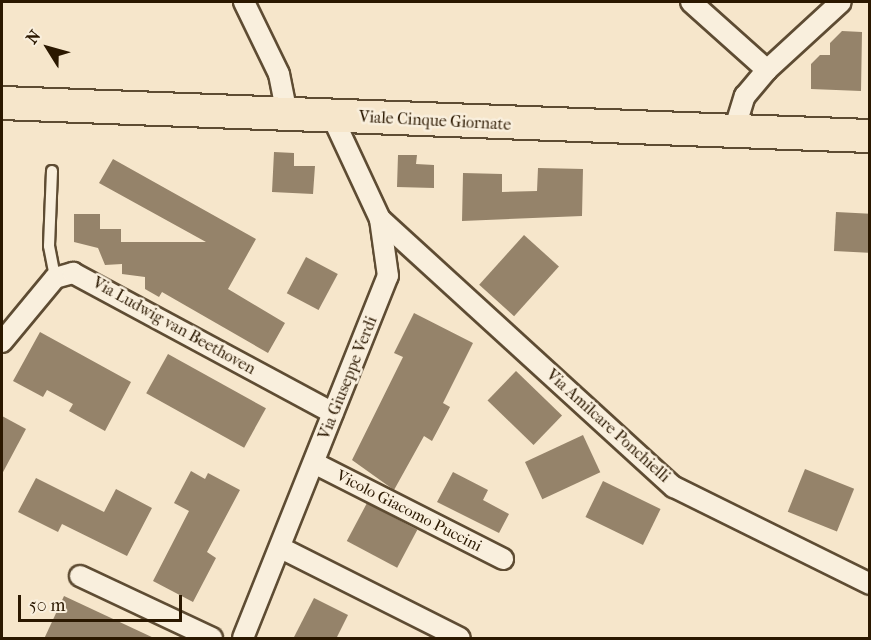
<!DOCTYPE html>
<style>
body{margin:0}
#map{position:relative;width:871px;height:640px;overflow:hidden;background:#f6e6cb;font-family:"IM FELL French Canon",serif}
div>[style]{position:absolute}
.building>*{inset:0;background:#95836a;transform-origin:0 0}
.roads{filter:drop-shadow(2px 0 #5e4c33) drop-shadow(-2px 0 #5e4c33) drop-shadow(0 2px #5e4c33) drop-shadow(0 -2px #5e4c33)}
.service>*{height:10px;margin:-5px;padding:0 5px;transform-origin:5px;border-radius:5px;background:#f9efdd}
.minor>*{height:20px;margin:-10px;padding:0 10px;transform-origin:10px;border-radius:10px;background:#f9efdd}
.primary>*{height:32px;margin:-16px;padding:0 16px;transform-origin:16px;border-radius:16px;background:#f6e6cb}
span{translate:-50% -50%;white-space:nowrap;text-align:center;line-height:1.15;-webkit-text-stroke:5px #f9efdd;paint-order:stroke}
.street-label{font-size:16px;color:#2b1800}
.frame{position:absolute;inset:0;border:3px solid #2b1800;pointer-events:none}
.north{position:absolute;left:18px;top:18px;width:60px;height:60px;-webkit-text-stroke:4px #f9efdd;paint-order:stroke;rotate:307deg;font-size:16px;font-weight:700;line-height:24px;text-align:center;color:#2b1800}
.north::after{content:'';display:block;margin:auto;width:21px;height:27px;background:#2b1800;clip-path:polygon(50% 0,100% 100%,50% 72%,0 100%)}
.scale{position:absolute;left:18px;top:595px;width:164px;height:27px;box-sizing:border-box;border:3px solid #2b1800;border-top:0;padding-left:8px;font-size:18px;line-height:21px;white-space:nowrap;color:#2b1800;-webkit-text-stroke:4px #f9efdd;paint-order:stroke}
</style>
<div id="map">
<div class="building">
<div style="clip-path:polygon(842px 31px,862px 32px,861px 91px,811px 89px,811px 64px,820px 55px,830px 55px,830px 43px)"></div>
<div style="clip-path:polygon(274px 152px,294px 153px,294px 166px,315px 166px,313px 194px,272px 192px)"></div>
<div style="clip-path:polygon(398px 155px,417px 155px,416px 164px,434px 165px,434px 188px,397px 187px)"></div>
<div style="clip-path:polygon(113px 159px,256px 239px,228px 289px,285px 323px,268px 353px,162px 292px,159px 297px,145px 289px,145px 277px,122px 274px,122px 264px,105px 265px,98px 248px,74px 242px,74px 214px,100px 214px,100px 229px,121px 229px,121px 242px,206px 242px,99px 183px)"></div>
<div style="clip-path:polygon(538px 168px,583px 169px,582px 216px,462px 221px,463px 173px,502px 174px,502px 192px,537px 191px)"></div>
<div style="left:836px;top:212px;width:34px;height:39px;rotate:3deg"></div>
<div style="left:524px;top:235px;width:47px;height:67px;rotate:42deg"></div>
<div style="left:306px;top:257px;width:36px;height:41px;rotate:28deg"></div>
<div style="clip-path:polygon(414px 313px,473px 343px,443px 403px,450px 407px,432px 441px,424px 436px,394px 490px,352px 460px,403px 357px,394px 353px)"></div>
<div style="clip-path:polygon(40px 332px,131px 382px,105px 431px,69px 411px,73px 404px,47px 390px,43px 397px,13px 381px)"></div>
<div style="left:168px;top:354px;width:112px;height:45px;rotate:29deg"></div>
<div style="left:516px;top:371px;width:64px;height:41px;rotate:44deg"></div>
<div style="clip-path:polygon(2px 416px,26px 429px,2px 474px)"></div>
<div style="left:583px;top:435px;width:41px;height:64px;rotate:65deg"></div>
<div style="left:805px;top:469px;width:53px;height:46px;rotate:22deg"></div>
<div style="clip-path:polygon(191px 471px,205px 479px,208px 473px,240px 490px,207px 552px,216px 558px,193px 602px,153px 581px,189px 511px,174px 503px)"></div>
<div style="clip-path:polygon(453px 472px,488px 490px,483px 500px,509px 514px,499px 533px,437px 502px)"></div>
<div style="clip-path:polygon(36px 478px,104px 512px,116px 489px,152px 508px,127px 556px,62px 524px,58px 532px,18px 512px)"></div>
<div style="left:603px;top:481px;width:64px;height:40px;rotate:26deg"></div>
<div style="left:367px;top:503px;width:57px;height:43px;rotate:28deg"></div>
<div style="clip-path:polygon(64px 596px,156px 639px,44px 639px)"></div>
<div style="clip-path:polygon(314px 598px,348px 615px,336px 639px,293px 639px)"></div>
</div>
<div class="roads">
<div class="service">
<div style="left:52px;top:171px;width:75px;rotate:92.3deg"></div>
<div style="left:49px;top:246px;width:33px;rotate:79deg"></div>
</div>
<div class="minor">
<div style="left:244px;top:2px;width:80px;rotate:64.1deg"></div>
<div style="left:279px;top:74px;width:41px;rotate:78.7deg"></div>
<div style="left:691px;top:2px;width:102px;rotate:41.8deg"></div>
<div style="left:734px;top:131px;width:37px;rotate:-73deg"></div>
<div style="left:745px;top:96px;width:34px;rotate:-50deg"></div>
<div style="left:767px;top:70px;width:100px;rotate:-42.6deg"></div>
<div style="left:380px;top:219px;width:398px;rotate:42.4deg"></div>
<div style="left:674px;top:487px;width:219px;rotate:26.3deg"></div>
<div style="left:2px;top:342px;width:83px;rotate:-50.4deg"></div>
<div style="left:55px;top:278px;width:19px;rotate:-16deg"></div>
<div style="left:73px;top:273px;width:295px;rotate:28.3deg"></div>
<div style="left:314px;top:463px;width:212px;rotate:26.9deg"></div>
<div style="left:281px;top:548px;width:200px;rotate:26.7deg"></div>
<div style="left:80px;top:576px;width:146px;rotate:25.2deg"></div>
<div style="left:243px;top:638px;width:390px;rotate:-68.2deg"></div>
<div style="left:388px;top:276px;width:58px;rotate:-98deg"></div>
<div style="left:380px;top:219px;width:114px;rotate:-115deg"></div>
</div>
<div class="primary">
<div style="left:2px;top:103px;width:869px;rotate:2.18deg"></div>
</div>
</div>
<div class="street-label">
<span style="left:435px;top:121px;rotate:3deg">Viale Cinque Giornate</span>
<span style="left:174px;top:326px;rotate:29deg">Via Ludwig van Beethoven</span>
<span style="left:348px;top:378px;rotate:-68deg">Via Giuseppe Verdi</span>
<span style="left:608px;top:426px;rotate:42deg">Via Amilcare Ponchielli</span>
<span style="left:409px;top:511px;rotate:27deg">Vicolo Giacomo Puccini</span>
</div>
<div class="frame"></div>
<div class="north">N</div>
<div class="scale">50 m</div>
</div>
